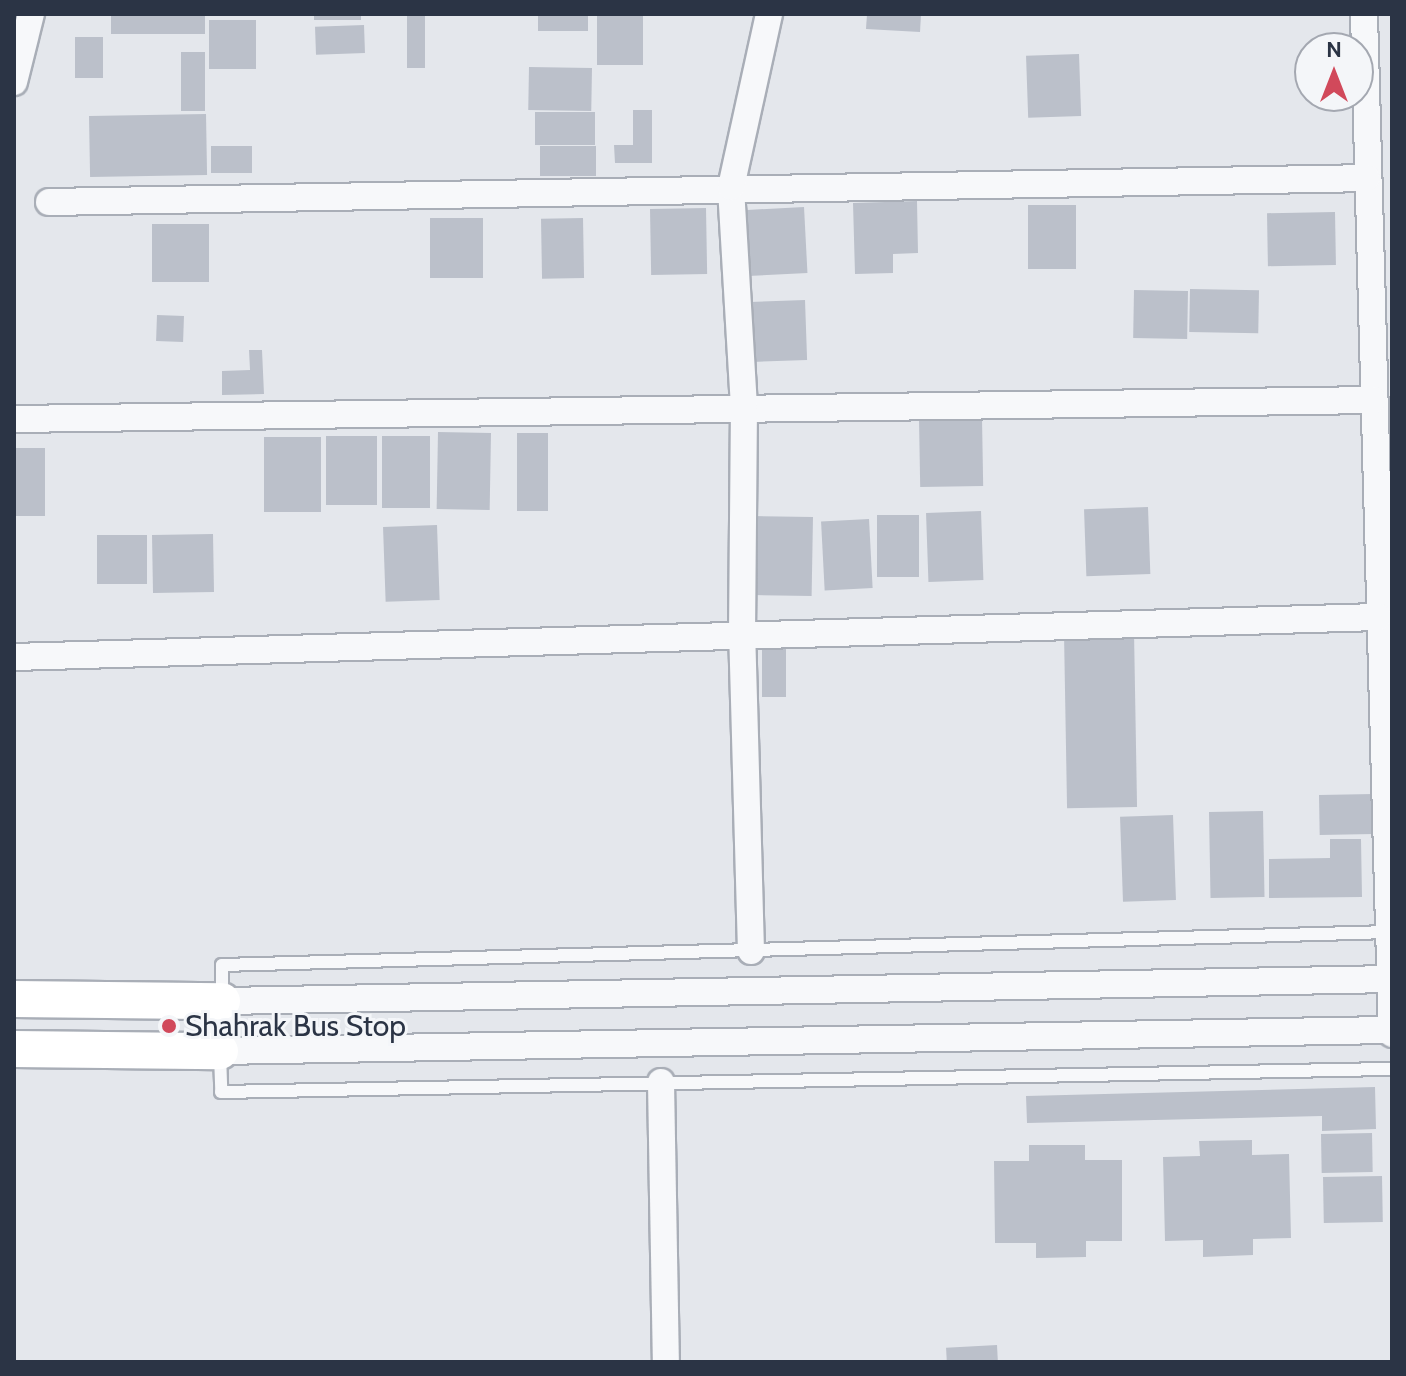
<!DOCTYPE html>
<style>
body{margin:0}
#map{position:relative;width:1406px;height:1376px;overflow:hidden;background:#e4e7ec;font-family:Cabin,sans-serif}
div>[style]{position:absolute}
.building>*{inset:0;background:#bbc0ca;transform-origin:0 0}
.roads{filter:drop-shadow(2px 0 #a9aeb7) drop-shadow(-2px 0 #a9aeb7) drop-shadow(0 2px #a9aeb7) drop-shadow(0 -2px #a9aeb7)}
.service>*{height:12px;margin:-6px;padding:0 6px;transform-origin:6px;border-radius:6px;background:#f7f8fa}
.minor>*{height:26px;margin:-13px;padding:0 13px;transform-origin:13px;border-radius:13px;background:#f7f8fa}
.secondary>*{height:36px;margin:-18px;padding:0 18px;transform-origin:18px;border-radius:18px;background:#fff}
.dots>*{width:22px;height:22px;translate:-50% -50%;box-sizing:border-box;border:4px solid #f4f6f9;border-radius:50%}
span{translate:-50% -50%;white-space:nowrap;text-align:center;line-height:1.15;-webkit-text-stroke:6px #f4f6f9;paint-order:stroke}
.poi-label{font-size:30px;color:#2b3445}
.left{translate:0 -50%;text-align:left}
.frame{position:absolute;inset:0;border:16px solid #2b3445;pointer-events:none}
.north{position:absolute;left:1294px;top:32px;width:80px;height:80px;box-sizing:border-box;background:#f4f6f9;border:2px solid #a4a8b1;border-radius:50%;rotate:0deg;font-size:22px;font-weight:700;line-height:32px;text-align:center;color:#2b3445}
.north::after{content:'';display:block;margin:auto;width:28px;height:36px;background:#d1495b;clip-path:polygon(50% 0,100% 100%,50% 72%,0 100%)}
</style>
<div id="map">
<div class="building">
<div style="left:111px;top:14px;width:94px;height:20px"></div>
<div style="left:314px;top:14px;width:47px;height:6px"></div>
<div style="left:407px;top:14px;width:18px;height:54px"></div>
<div style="left:538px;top:14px;width:50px;height:17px"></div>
<div style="left:597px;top:14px;width:46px;height:51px"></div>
<div style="clip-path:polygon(867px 14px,921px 14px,920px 32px,866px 29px)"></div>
<div style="left:209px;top:20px;width:47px;height:49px"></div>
<div style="left:364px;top:25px;width:28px;height:49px;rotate:88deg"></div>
<div style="left:75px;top:37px;width:28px;height:41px"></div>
<div style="left:181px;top:52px;width:24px;height:59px"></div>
<div style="left:1079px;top:54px;width:62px;height:53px;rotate:88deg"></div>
<div style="left:529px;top:67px;width:63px;height:43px;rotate:1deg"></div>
<div style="clip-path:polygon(633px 110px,652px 110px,652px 163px,615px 163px,614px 145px,633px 145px)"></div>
<div style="left:595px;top:112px;width:33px;height:60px;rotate:90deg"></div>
<div style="left:206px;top:114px;width:61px;height:117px;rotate:89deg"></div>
<div style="left:211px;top:146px;width:41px;height:27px"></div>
<div style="left:540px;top:146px;width:56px;height:30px"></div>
<div style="clip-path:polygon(917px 201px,918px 253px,893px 254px,893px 273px,855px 274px,853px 203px)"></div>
<div style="left:1028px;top:205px;width:48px;height:64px"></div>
<div style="left:804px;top:207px;width:66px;height:65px;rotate:87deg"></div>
<div style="left:706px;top:208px;width:66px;height:56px;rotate:89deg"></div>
<div style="left:1335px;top:212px;width:53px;height:68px;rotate:89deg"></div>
<div style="left:430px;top:218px;width:53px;height:60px"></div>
<div style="left:583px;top:218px;width:60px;height:42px;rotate:89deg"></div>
<div style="left:152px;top:224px;width:57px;height:58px"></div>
<div style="left:1190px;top:289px;width:69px;height:43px;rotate:1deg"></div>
<div style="left:1134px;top:290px;width:54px;height:48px;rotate:1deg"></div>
<div style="left:805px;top:300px;width:60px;height:55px;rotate:88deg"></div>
<div style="left:157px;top:315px;width:27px;height:26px;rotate:2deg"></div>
<div style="clip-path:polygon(249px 350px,262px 350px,264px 394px,222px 395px,222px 371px,250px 370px)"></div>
<div style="left:982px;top:418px;width:68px;height:63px;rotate:89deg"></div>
<div style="left:438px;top:432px;width:53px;height:77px;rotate:1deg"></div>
<div style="left:517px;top:433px;width:31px;height:78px"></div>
<div style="left:326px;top:436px;width:51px;height:69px"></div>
<div style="left:382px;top:436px;width:48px;height:72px"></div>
<div style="left:264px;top:437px;width:57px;height:75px"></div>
<div style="left:14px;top:448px;width:31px;height:68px"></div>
<div style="left:1148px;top:507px;width:67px;height:64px;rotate:88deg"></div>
<div style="left:981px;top:511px;width:69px;height:55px;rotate:88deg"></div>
<div style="left:877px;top:515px;width:42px;height:62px"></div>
<div style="left:754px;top:516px;width:59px;height:79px;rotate:1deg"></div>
<div style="left:869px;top:519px;width:69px;height:48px;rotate:87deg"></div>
<div style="left:437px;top:525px;width:75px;height:54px;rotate:88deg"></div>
<div style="left:213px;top:534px;width:58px;height:61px;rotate:89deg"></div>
<div style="left:97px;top:535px;width:50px;height:49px"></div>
<div style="left:1134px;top:632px;width:175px;height:70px;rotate:89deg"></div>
<div style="left:762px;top:648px;width:24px;height:49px"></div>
<div style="left:1373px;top:794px;width:40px;height:54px;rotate:89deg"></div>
<div style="left:1263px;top:811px;width:86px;height:54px;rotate:89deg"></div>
<div style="left:1173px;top:815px;width:85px;height:53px;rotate:88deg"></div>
<div style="clip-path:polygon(1330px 839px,1361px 839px,1362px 897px,1269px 898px,1269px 859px,1330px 858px)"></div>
<div style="clip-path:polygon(1375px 1087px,1376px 1129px,1322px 1131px,1322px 1116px,1027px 1123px,1026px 1096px)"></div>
<div style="left:1372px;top:1133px;width:39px;height:51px;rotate:89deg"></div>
<div style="clip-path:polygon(1252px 1140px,1252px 1155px,1289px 1154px,1291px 1238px,1253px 1239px,1253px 1255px,1203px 1257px,1203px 1240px,1165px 1241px,1163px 1157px,1200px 1156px,1199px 1141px)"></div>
<div style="clip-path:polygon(1029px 1145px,1085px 1145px,1085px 1160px,1122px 1160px,1122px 1241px,1086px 1241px,1086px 1257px,1036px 1258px,1036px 1243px,995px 1243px,994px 1161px,1029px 1161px)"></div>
<div style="left:1382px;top:1176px;width:46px;height:59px;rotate:89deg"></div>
<div style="left:997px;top:1345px;width:17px;height:51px;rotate:87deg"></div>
</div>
<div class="roads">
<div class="service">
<div style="left:222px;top:999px;width:34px;rotate:-90deg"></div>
<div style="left:222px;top:965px;width:1170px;rotate:-1.62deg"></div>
<div style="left:220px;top:1054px;width:38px;rotate:88deg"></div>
<div style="left:221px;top:1092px;width:1171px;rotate:-1.13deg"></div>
</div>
<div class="minor">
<div style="left:1364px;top:14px;width:1020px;rotate:88.43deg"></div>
<div style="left:14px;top:82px;width:70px;rotate:-76deg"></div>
<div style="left:49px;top:202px;width:1318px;rotate:-1.04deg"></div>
<div style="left:14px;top:419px;width:1359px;rotate:-0.8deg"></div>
<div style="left:14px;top:657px;width:1365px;rotate:-1.68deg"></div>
<div style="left:751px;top:951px;width:316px;rotate:-91.6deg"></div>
<div style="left:742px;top:635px;width:228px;rotate:-89.5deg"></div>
<div style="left:744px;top:407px;width:220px;rotate:-93.4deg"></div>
<div style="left:731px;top:187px;width:177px;rotate:-77.6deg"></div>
<div style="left:1392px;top:979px;width:1170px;rotate:178.92deg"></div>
<div style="left:222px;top:1001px;width:50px;rotate:92.3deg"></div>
<div style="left:220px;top:1051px;width:1172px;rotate:-1.03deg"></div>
<div style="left:661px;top:1082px;width:280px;rotate:89deg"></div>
</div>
<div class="secondary">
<div style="left:14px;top:999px;width:208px;rotate:0.6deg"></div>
<div style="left:14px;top:1049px;width:206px;rotate:0.6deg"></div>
</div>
</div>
<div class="dots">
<div style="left:169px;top:1026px;background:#d1495b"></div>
</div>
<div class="poi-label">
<span class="left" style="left:185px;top:1026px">Shahrak Bus Stop</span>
</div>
<div class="frame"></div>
<div class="north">N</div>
</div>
